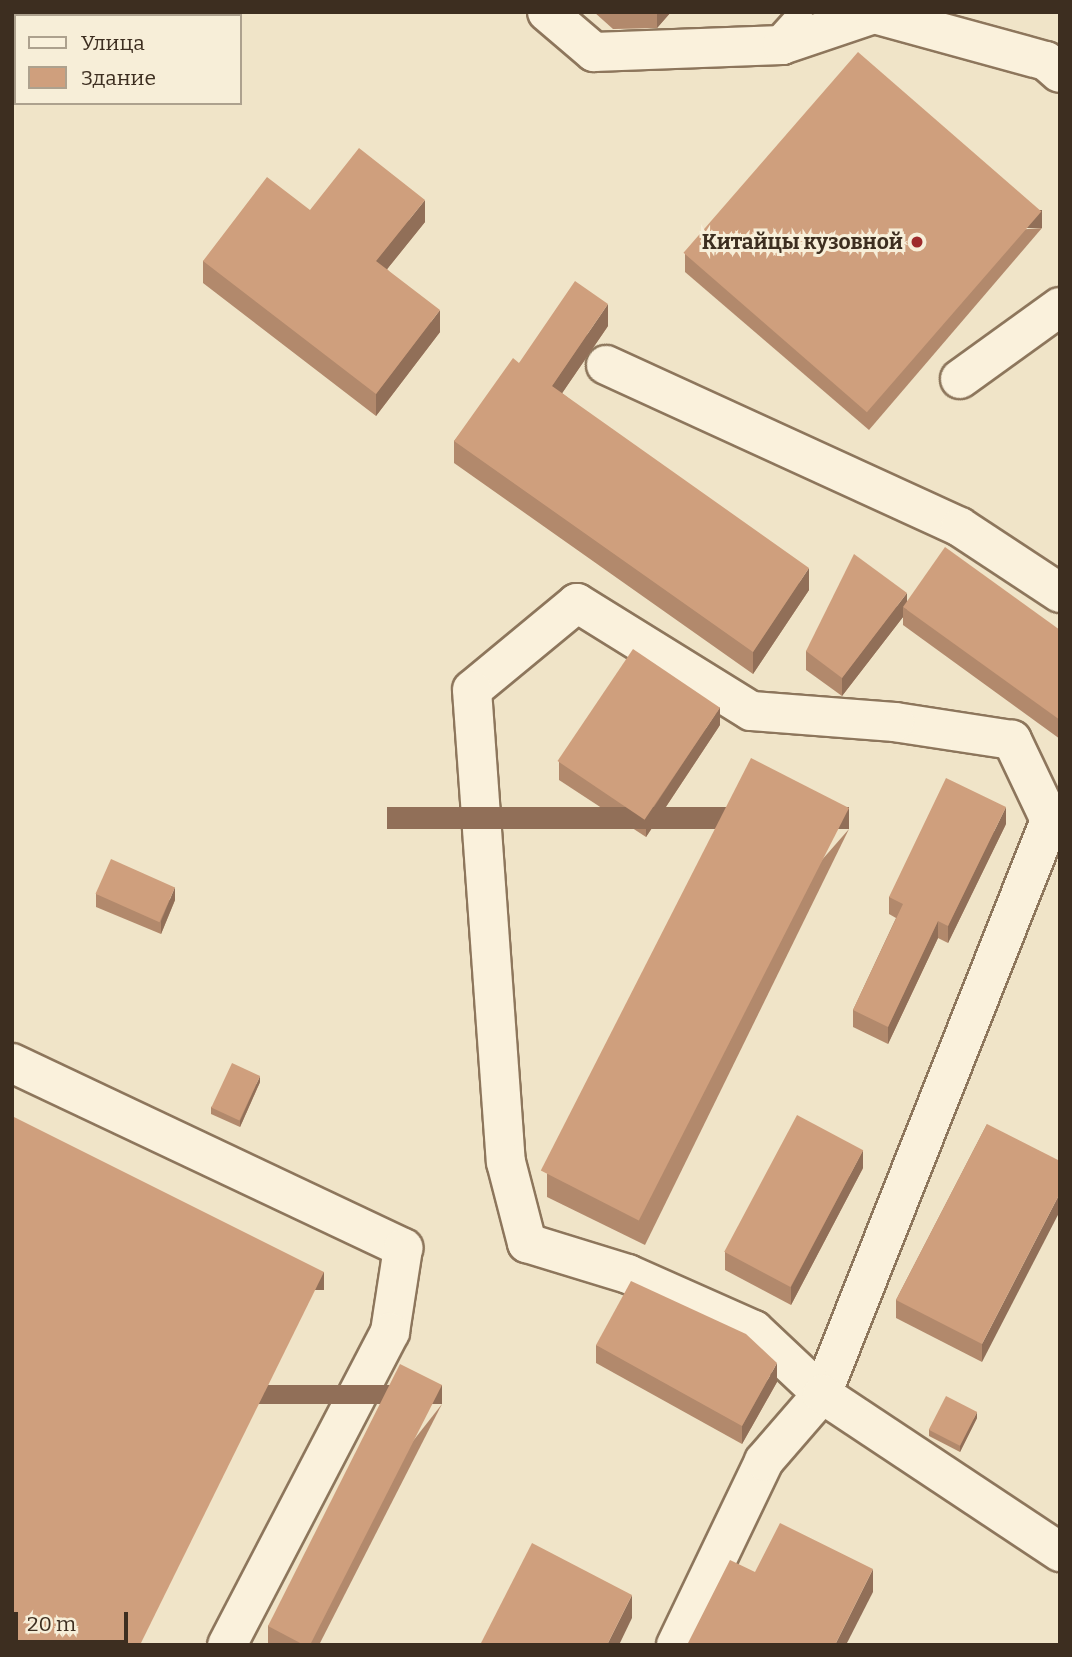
<!DOCTYPE html>
<meta charset="utf-8">
<style>
body{margin:0}
#map{position:relative;width:1072px;height:1657px;overflow:hidden;background:#f0e4c8;font-family:Bitter,serif}
div>[style]{position:absolute}
.roads{filter:drop-shadow(2px 0 #8d765c) drop-shadow(-2px 0 #8d765c) drop-shadow(0 2px #8d765c) drop-shadow(0 -2px #8d765c)}
.minor>*{height:38px;margin:-19px;padding:0 19px;transform-origin:19px;border-radius:19px;background:#faf1dc}
.wall>*{inset:0;background:#b2896c}
.shaded-wall>*{inset:0;background:#916f58;transform-origin:0 0}
.building>*{inset:0;background:#cf9f7d;transform-origin:0 0}
.dots>*{width:19px;height:19px;translate:-50% -50%;box-sizing:border-box;border:4px solid #f7eed8;border-radius:50%}
span{translate:-50% -50%;white-space:nowrap;text-align:center;line-height:1.15;-webkit-text-stroke:6px #f7eed8;paint-order:stroke}
.poi-label{font-size:21px;color:#3d2e20;font-weight:700}
.right{translate:-100% -50%;text-align:right}
.frame{position:absolute;inset:0;border:14px solid #3d2e20;pointer-events:none}
.legend{position:absolute;left:14px;top:14px;width:228px;height:91px;box-sizing:border-box;background:#f7eed8;border:2px solid #ada18e;margin:0;padding:9px 12px;list-style:none;font-size:21px;color:#3d2e20}
.legend li{display:flex;align-items:center;gap:14px;height:35px}
.legend b{width:35px;border:2px solid #ada18e}
.scale{position:absolute;left:14px;top:1612px;width:114px;height:32px;box-sizing:border-box;border:4px solid #3d2e20;border-top:0;padding-left:9px;font-size:21px;line-height:24px;white-space:nowrap;color:#3d2e20;-webkit-text-stroke:5px #f7eed8;paint-order:stroke}
</style>
<div id="map">
<div class="roads">
<div class="minor">
<div style="left:547px;top:12px;width:62px;rotate:40.4deg"></div>
<div style="left:594px;top:52px;width:188px;rotate:-2.1deg"></div>
<div style="left:782px;top:45px;width:24px;rotate:-48deg"></div>
<div style="left:782px;top:45px;width:97px;rotate:-18.6deg"></div>
<div style="left:874px;top:14px;width:178px;rotate:15.3deg"></div>
<div style="left:1046px;top:61px;width:18px;rotate:41deg"></div>
<div style="left:606px;top:365px;width:389px;rotate:24.6deg"></div>
<div style="left:960px;top:527px;width:120px;rotate:33.4deg"></div>
<div style="left:960px;top:379px;width:123px;rotate:-35.8deg"></div>
<div style="left:12px;top:1063px;width:433px;rotate:25.3deg"></div>
<div style="left:403px;top:1248px;width:85px;rotate:98.8deg"></div>
<div style="left:390px;top:1332px;width:353px;rotate:117.5deg"></div>
<div style="left:676px;top:1645px;width:204px;rotate:-64.4deg"></div>
<div style="left:764px;top:1461px;width:89px;rotate:-49.1deg"></div>
<div style="left:822px;top:1394px;width:618px;rotate:-68.34deg"></div>
<div style="left:1050px;top:820px;width:89px;rotate:-115.4deg"></div>
<div style="left:1012px;top:740px;width:118px;rotate:-171.3deg"></div>
<div style="left:895px;top:722px;width:144px;rotate:-175.6deg"></div>
<div style="left:751px;top:711px;width:205px;rotate:-148.2deg"></div>
<div style="left:577px;top:603px;width:136px;rotate:140.4deg"></div>
<div style="left:472px;top:690px;width:473px;rotate:85.9deg"></div>
<div style="left:506px;top:1162px;width:84px;rotate:75.5deg"></div>
<div style="left:527px;top:1243px;width:106px;rotate:17.1deg"></div>
<div style="left:628px;top:1274px;width:138px;rotate:24deg"></div>
<div style="left:754px;top:1330px;width:93px;rotate:43.3deg"></div>
<div style="left:822px;top:1394px;width:286px;rotate:33.6deg"></div>
</div>
</div>
<div class="wall">
<div style="clip-path:polygon(92px 12px,137px 12px,135px 16px,93px 16px,92px 15px)"></div>
<div style="clip-path:polygon(594px 12px,671px 12px,657px 28px,613px 29px)"></div>
<div style="clip-path:polygon(310px 210px,425px 222px,387px 269px,440px 332px,376px 416px,203px 283px,203px 261px)"></div>
<div style="clip-path:polygon(1042px 228px,869px 430px,685px 272px,685px 254px)"></div>
<div style="clip-path:polygon(608px 326px,562px 393px,809px 590px,753px 674px,454px 463px,454px 441px,519px 363px)"></div>
<div style="clip-path:polygon(907px 601px,1060px 630px,1060px 739px,903px 625px,903px 617px,842px 696px,806px 670px,806px 651px)"></div>
<div style="clip-path:polygon(720px 725px,646px 837px,559px 780px,559px 762px)"></div>
<div style="clip-path:polygon(1006px 824px,948px 943px,938px 938px,888px 1044px,853px 1027px,853px 1010px,896px 918px,889px 914px,889px 897px)"></div>
<div style="clip-path:polygon(849px 829px,645px 1245px,547px 1197px,547px 1174px)"></div>
<div style="clip-path:polygon(96px 894px,175px 900px,161px 934px,96px 907px)"></div>
<div style="clip-path:polygon(260px 1082px,240px 1127px,211px 1114px,211px 1107px)"></div>
<div style="clip-path:polygon(987px 1124px,982px 1362px,896px 1318px,896px 1300px)"></div>
<div style="clip-path:polygon(863px 1168px,791px 1305px,725px 1270px,725px 1252px)"></div>
<div style="clip-path:polygon(596px 1345px,777px 1382px,742px 1444px,596px 1363px)"></div>
<div style="clip-path:polygon(442px 1404px,319px 1645px,268px 1644px,268px 1626px)"></div>
<div style="clip-path:polygon(977px 1418px,960px 1452px,929px 1436px,929px 1430px)"></div>
</div>
<div class="shaded-wall">
<div style="clip-path:polygon(128px 12px,137px 12px,135px 16px,126px 16px)"></div>
<div style="clip-path:polygon(657px 12px,671px 12px,657px 28px)"></div>
<div style="clip-path:polygon(425px 200px,425px 222px,376px 283px,376px 261px)"></div>
<div style="left:1042px;top:210px;width:18px;height:266px;rotate:90deg"></div>
<div style="clip-path:polygon(608px 304px,608px 326px,552px 408px,552px 386px)"></div>
<div style="clip-path:polygon(440px 310px,440px 332px,376px 416px,376px 394px)"></div>
<div style="clip-path:polygon(809px 568px,809px 590px,753px 674px,753px 652px)"></div>
<div style="clip-path:polygon(907px 593px,907px 610px,903px 607px,903px 617px,842px 696px,842px 678px)"></div>
<div style="clip-path:polygon(720px 707px,720px 725px,646px 837px,646px 819px)"></div>
<div style="left:849px;top:807px;width:22px;height:462px;rotate:90deg"></div>
<div style="clip-path:polygon(1006px 807px,1006px 824px,948px 943px,948px 926px)"></div>
<div style="clip-path:polygon(175px 887px,175px 900px,161px 934px,161px 921px)"></div>
<div style="clip-path:polygon(938px 921px,938px 938px,888px 1044px,888px 1027px)"></div>
<div style="clip-path:polygon(260px 1076px,260px 1082px,240px 1127px,240px 1121px)"></div>
<div style="clip-path:polygon(863px 1150px,863px 1168px,791px 1305px,791px 1287px)"></div>
<div style="clip-path:polygon(1060px 1193px,1060px 1211px,982px 1362px,982px 1344px)"></div>
<div style="left:324px;top:1272px;width:18px;height:416px;rotate:90deg"></div>
<div style="clip-path:polygon(777px 1363px,777px 1382px,742px 1444px,742px 1426px)"></div>
<div style="left:442px;top:1385px;width:19px;height:292px;rotate:90deg"></div>
<div style="clip-path:polygon(977px 1412px,977px 1418px,960px 1452px,960px 1446px)"></div>
<div style="clip-path:polygon(873px 1569px,873px 1592px,846px 1645px,835px 1645px)"></div>
<div style="clip-path:polygon(632px 1595px,632px 1618px,619px 1645px,607px 1645px)"></div>
</div>
<div class="building">
<div style="clip-path:polygon(105px 12px,128px 12px,126px 16px,110px 16px)"></div>
<div style="left:858px;top:52px;width:243px;height:266px;rotate:41deg"></div>
<div style="clip-path:polygon(359px 148px,425px 200px,376px 261px,440px 310px,376px 394px,203px 261px,267px 177px,310px 210px)"></div>
<div style="clip-path:polygon(575px 281px,608px 304px,552px 386px,809px 568px,753px 652px,454px 441px,513px 358px,519px 363px)"></div>
<div style="clip-path:polygon(945px 547px,1060px 630px,1060px 720px,903px 607px)"></div>
<div style="clip-path:polygon(854px 554px,907px 593px,842px 678px,806px 651px)"></div>
<div style="left:633px;top:649px;width:105px;height:135px;rotate:34deg"></div>
<div style="left:751px;top:758px;width:110px;height:463px;rotate:27deg"></div>
<div style="clip-path:polygon(946px 778px,1006px 807px,948px 926px,938px 921px,888px 1027px,853px 1010px,903px 904px,889px 897px)"></div>
<div style="left:111px;top:859px;width:70px;height:38px;rotate:24deg"></div>
<div style="left:232px;top:1063px;width:31px;height:49px;rotate:25deg"></div>
<div style="left:797px;top:1115px;width:75px;height:155px;rotate:28deg"></div>
<div style="clip-path:polygon(12px 1116px,324px 1272px,140px 1645px,12px 1645px)"></div>
<div style="clip-path:polygon(987px 1124px,1060px 1161px,1060px 1193px,982px 1344px,896px 1300px)"></div>
<div style="clip-path:polygon(631px 1281px,746px 1334px,777px 1363px,742px 1426px,596px 1345px)"></div>
<div style="clip-path:polygon(400px 1364px,442px 1385px,310px 1645px,304px 1645px,268px 1626px)"></div>
<div style="left:946px;top:1396px;width:35px;height:38px;rotate:27deg"></div>
<div style="clip-path:polygon(780px 1523px,873px 1569px,835px 1645px,687px 1645px,730px 1560px,755px 1572px)"></div>
<div style="clip-path:polygon(532px 1543px,632px 1595px,607px 1645px,480px 1645px)"></div>
</div>
<div class="dots">
<div style="left:917px;top:242px;background:#9e2a2b"></div>
</div>
<div class="poi-label">
<span class="right" style="left:903px;top:242px">Китайцы кузовной</span>
</div>
<div class="frame"></div>
<ul class="legend">
<li><b style="height:9px;background:#faf1dc"></b>Улица</li>
<li><b style="height:19px;background:#cf9f7d"></b>Здание</li>
</ul>
<div class="scale">20 m</div>
</div>
